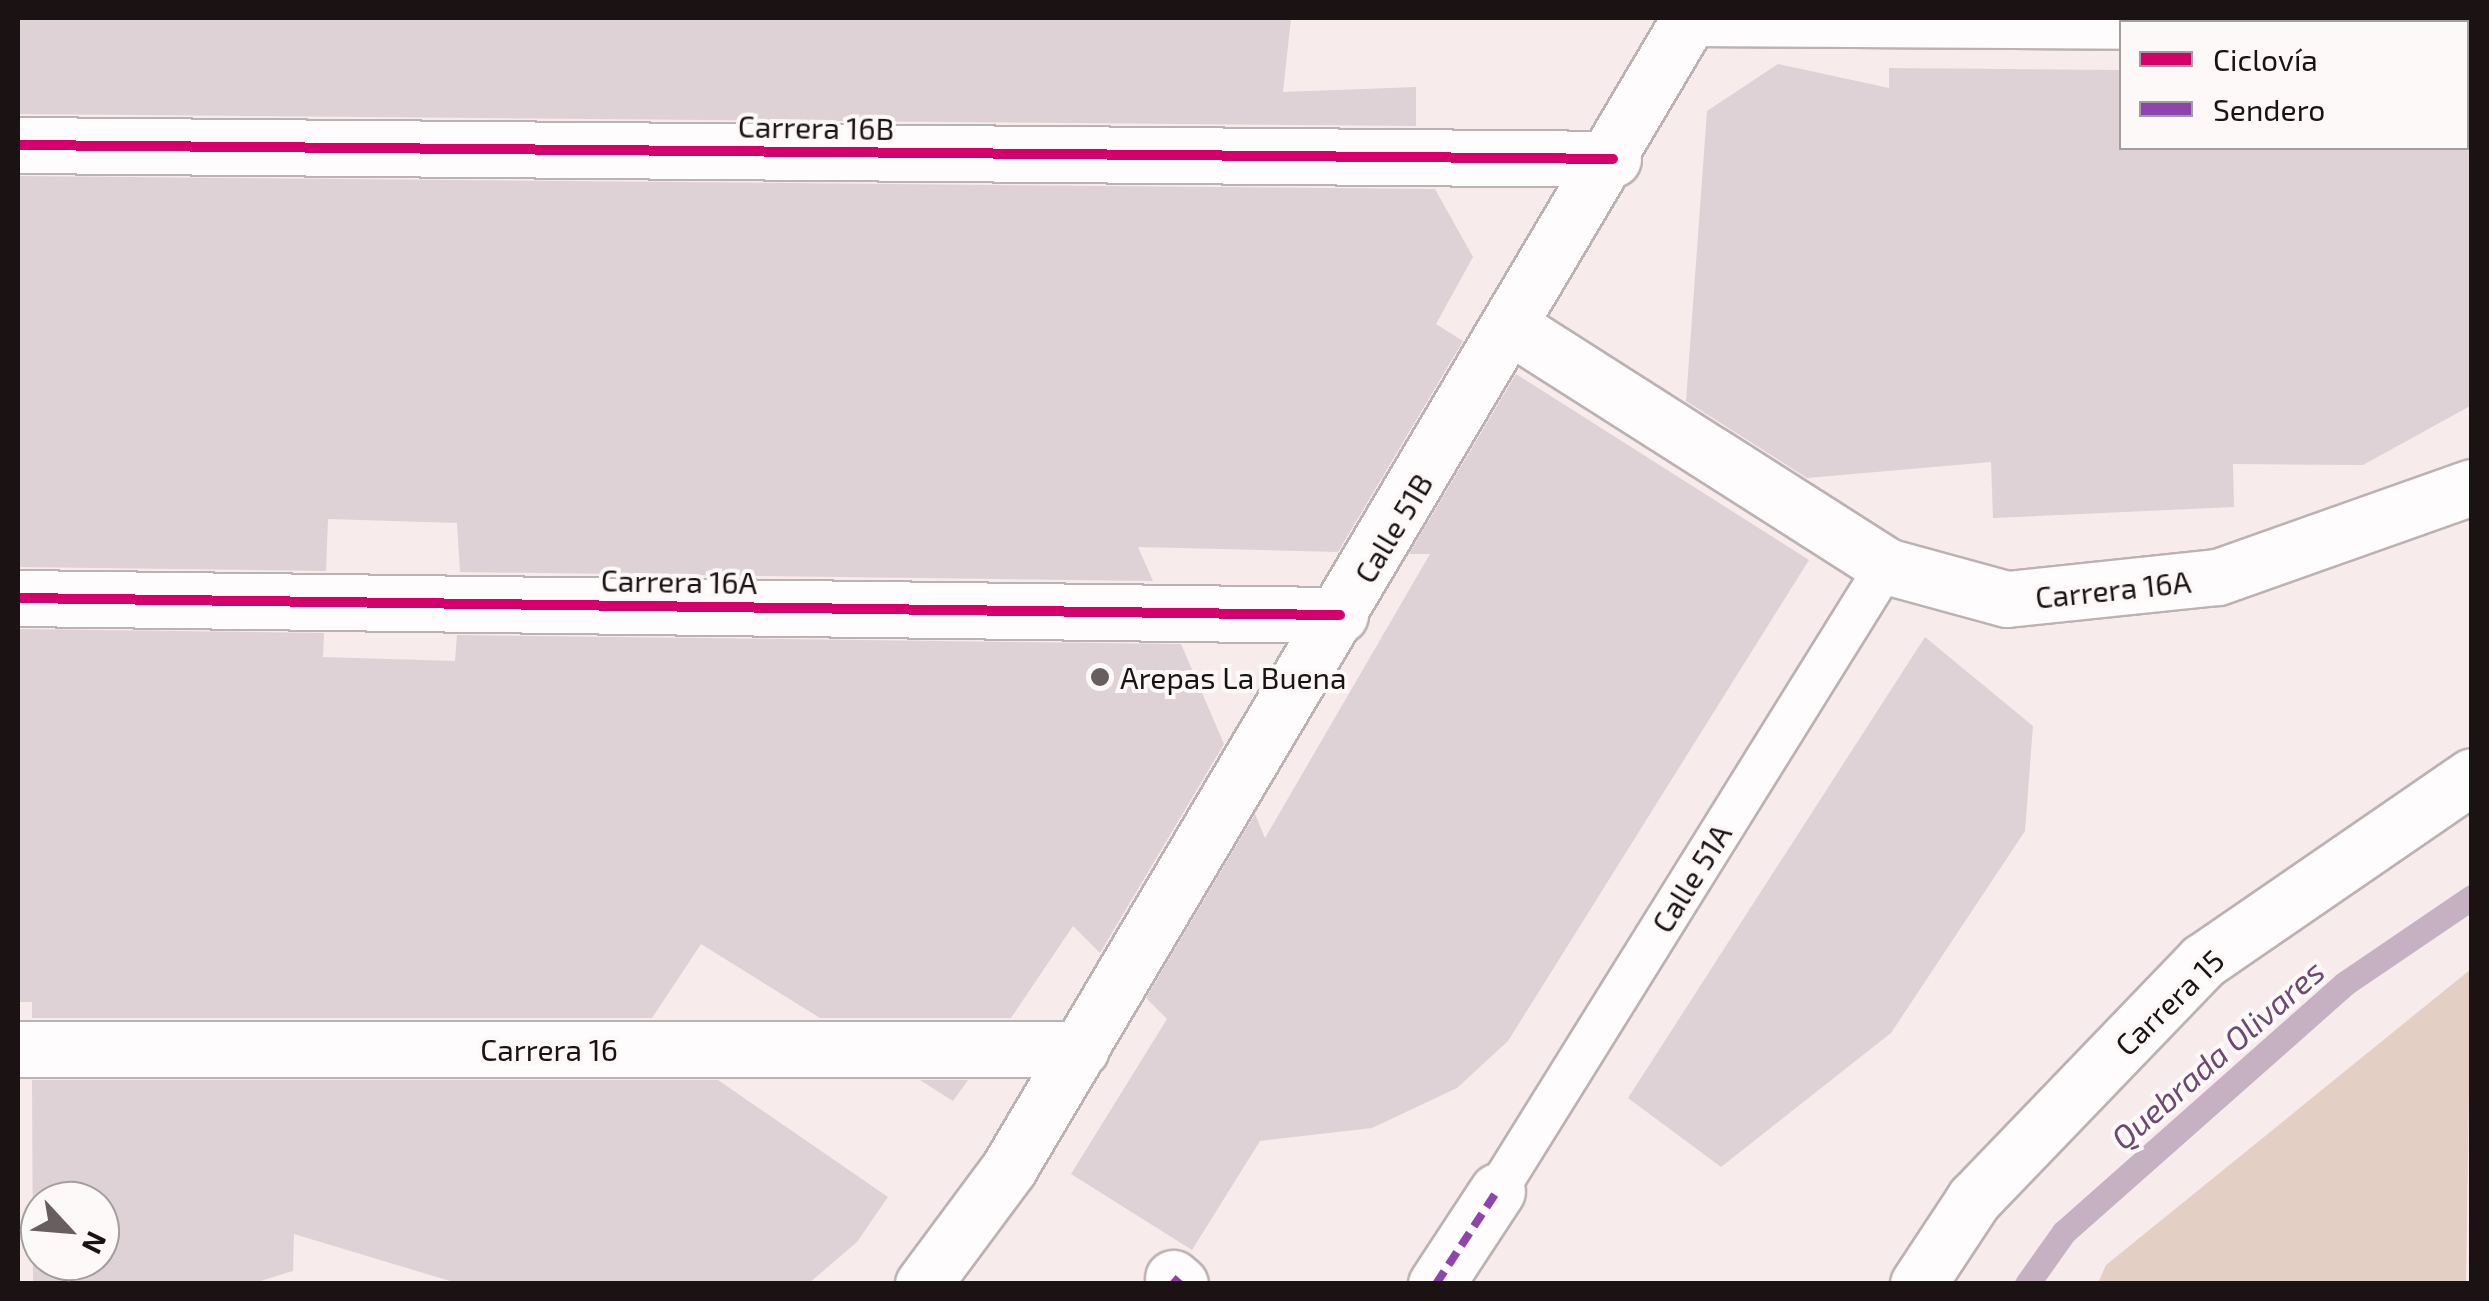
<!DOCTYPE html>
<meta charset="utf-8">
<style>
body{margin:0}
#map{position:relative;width:2489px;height:1301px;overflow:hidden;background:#f8ebec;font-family:"Exo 2",sans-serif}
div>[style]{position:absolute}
.green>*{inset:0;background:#e4cfc5}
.stream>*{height:25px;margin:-12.5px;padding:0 12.5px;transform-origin:12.5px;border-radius:12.5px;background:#c5b1c2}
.building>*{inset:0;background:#ded2d6}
.roads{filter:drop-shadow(2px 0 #bcb2b3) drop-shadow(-2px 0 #bcb2b3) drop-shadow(0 2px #bcb2b3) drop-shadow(0 -2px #bcb2b3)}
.service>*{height:40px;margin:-20px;padding:0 20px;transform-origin:20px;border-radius:20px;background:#fefcfc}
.pedestrian>*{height:55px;margin:-27.5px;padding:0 27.5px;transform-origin:27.5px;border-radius:27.5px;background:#fefcfc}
.minor>*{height:55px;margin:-27.5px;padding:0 27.5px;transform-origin:27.5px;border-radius:27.5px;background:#fefcfc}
.tertiary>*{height:55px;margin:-27.5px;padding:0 27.5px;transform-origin:27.5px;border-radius:27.5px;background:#fefcfc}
.secondary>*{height:55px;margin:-27.5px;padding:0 27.5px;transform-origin:27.5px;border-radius:27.5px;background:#fefcfc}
.quiet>*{height:8px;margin-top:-4px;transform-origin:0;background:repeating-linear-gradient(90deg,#8e44ad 0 15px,transparent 0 23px)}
.cycleway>*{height:10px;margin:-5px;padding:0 5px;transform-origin:5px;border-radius:5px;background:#d6006c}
.dots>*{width:28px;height:28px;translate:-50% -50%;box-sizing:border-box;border:5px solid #fef9f9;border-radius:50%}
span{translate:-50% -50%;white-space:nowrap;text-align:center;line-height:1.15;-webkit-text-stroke:8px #fef9f9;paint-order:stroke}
.street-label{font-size:30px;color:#1a1213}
.poi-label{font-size:30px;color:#1a1213}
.left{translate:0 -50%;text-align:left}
.water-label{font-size:32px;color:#6d496f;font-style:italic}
.frame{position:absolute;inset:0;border:20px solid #1a1213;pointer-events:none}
.legend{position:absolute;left:2119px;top:20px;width:350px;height:130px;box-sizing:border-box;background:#fef9f9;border:2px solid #a39d9d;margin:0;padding:12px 18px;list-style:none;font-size:30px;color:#1a1213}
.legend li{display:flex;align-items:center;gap:20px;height:50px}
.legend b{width:50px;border:2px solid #a39d9d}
.north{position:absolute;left:20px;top:1181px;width:100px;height:100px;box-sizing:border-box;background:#fef9f9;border:2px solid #a39d9d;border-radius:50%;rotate:116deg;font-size:28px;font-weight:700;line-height:40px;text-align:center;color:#1a1213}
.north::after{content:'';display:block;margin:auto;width:35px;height:45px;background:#685e5f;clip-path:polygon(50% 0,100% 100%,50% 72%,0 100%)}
</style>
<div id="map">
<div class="green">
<div style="clip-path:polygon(2471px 969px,2466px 1283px,2098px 1283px,2106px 1265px)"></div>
</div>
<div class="stream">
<div style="left:2027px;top:1284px;width:64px;rotate:-54.6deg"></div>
<div style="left:2064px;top:1232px;width:374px;rotate:-41.5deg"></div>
<div style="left:2344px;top:984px;width:155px;rotate:-34.2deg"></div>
</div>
<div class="building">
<div style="clip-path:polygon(18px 18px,1291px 18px,1283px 92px,1416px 87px,1416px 126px,18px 114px)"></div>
<div style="clip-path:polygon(1778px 64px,1889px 88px,1889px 68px,2122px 70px,2122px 148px,2472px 148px,2472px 405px,2363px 465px,2233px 464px,2234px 507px,1993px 518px,1991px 462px,1807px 478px,1686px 401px,1707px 111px)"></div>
<div style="clip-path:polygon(18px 176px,1435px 189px,1473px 257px,1436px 324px,1463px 341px,1338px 552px,1138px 547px,1153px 581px,460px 572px,457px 523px,328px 519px,326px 571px,18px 567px)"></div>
<div style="clip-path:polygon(1516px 374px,1809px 560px,1508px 1041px,1457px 1088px,1372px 1128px,1260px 1141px,1192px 1250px,1071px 1174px,1167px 1019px,1146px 998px,1255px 814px,1265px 838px,1430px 554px,1409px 554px)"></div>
<div style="clip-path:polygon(18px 629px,324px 633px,323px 657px,455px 661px,457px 635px,1181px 644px,1224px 744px,1100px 953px,1073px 926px,1011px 1018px,820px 1018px,701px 944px,652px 1018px,32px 1018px,32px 1002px,18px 1002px)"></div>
<div style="clip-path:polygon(1925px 637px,2033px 726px,2025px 831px,1891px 1033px,1721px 1167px,1628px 1098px)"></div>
<div style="clip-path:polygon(evenodd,32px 1080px,718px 1080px,888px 1197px,857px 1242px,808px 1284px,460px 1284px,294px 1234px,293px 1271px,251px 1284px,33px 1284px,32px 1080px,40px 1201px,100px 1201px,100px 1261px,40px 1261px,40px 1201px)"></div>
<div style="clip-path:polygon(920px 1080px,968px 1080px,953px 1101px)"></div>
</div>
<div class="roads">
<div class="service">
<div style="left:1497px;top:1191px;width:736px;rotate:-58.1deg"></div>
</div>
<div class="pedestrian">
<div style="left:1173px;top:1278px;width:9px;rotate:41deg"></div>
<div style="left:1436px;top:1284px;width:111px;rotate:-56.7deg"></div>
</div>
<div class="minor">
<div style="left:1513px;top:328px;width:442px;rotate:32.5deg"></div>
<div style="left:1886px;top:566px;width:125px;rotate:15.3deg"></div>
<div style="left:2007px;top:599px;width:212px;rotate:-6deg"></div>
<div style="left:2218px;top:577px;width:269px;rotate:-19.5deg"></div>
<div style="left:18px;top:598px;width:1322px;rotate:0.74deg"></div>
<div style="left:18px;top:1049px;width:1063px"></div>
</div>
<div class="tertiary">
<div style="left:1690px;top:18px;width:623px;rotate:0.37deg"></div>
<div style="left:2466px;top:24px;width:6px"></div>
<div style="left:18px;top:145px;width:1595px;rotate:0.5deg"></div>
</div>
<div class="secondary">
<div style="left:923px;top:1284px;width:144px;rotate:-53.4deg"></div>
<div style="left:1009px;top:1168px;width:1337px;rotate:-59.37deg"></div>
<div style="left:1918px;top:1284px;width:102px;rotate:-56.6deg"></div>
<div style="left:1974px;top:1199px;width:330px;rotate:-46.1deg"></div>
<div style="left:2203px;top:961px;width:326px;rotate:-34.5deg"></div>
</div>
</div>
<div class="quiet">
<div style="left:1173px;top:1278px;width:9px;rotate:41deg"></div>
<div style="left:1436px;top:1284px;width:111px;rotate:-56.7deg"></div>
</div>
<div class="cycleway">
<div style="left:18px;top:145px;width:1595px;rotate:0.5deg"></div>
<div style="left:18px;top:598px;width:1322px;rotate:0.74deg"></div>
</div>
<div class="dots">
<div style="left:1100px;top:677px;background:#685e5f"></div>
</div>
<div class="street-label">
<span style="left:816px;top:127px;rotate:1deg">Carrera 16B</span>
<span style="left:1393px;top:528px;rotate:-59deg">Calle 51B</span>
<span style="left:679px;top:581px;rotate:1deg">Carrera 16A</span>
<span style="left:2113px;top:589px;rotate:-6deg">Carrera 16A</span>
<span style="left:1691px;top:878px;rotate:-58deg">Calle 51A</span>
<span style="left:2169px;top:1002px;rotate:-44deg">Carrera 15</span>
<span style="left:549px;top:1049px">Carrera 16</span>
</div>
<div class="poi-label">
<span class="left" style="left:1120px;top:677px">Arepas La Buena</span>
</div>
<div class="water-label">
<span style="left:2217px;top:1054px;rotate:-41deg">Quebrada Olivares</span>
</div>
<div class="frame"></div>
<ul class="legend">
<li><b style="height:12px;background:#d6006c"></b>Ciclovía</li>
<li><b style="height:12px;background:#8e44ad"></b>Sendero</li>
</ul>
<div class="north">N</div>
</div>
